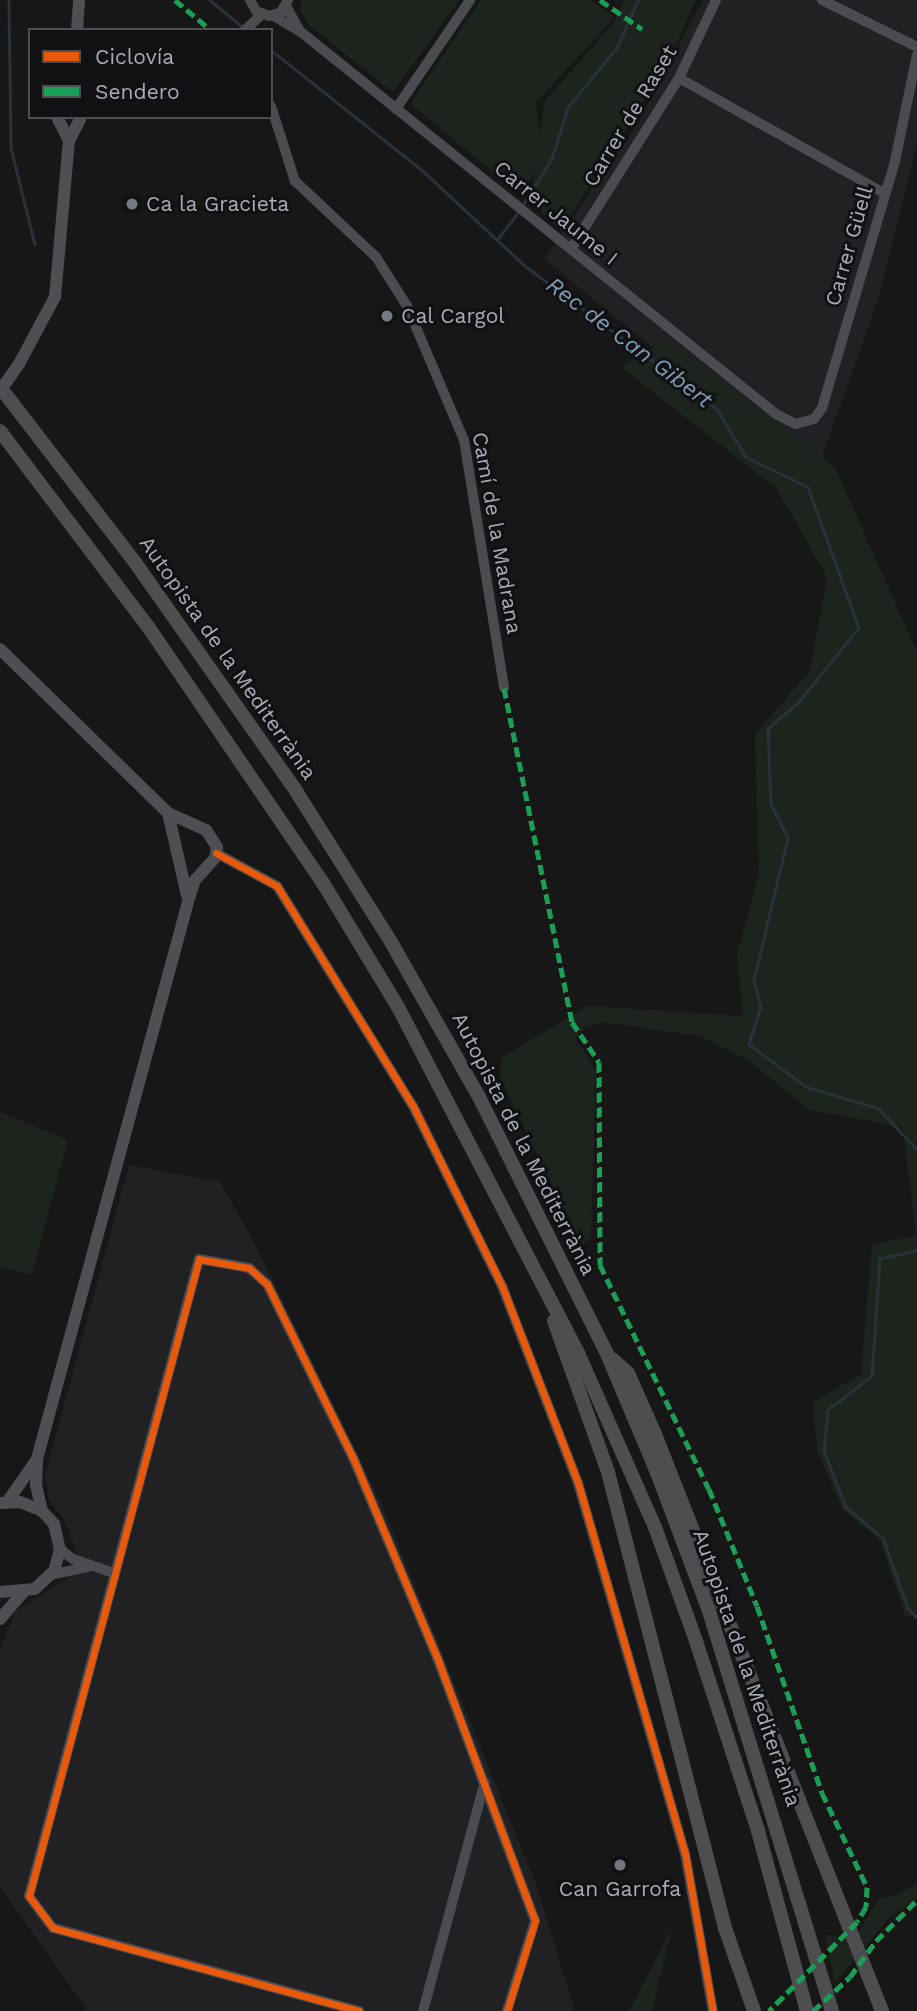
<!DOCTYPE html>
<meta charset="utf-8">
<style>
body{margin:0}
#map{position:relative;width:917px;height:2011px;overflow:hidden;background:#171717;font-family:"Work Sans",sans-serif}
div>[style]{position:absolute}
.built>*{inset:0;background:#212123}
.green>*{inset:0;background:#1d241e}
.stream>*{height:2.5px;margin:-1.25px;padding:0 1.25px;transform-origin:1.25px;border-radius:1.25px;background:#2a3239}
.minor>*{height:10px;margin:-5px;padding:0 5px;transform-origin:5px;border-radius:5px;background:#4b4c50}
.major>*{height:12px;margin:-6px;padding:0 6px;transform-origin:6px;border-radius:6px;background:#4d4f52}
.highway>*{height:14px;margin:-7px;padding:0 7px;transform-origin:7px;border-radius:7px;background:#4e4e51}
.major-bridge>*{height:12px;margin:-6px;padding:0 6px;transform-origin:6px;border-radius:6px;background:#4d4f52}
.quiet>*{height:5px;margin-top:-2.5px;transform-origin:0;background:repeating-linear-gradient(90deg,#1a9f57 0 10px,transparent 0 15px)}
.cycleway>*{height:7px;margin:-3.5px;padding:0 3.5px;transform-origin:3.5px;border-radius:3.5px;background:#e8590c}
.dots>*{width:19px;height:19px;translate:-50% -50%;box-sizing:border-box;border:4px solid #111113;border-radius:50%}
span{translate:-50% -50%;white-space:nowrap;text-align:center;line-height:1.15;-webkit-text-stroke:6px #111113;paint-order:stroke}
.street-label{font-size:21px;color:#a8adb8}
.poi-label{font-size:21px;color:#a8adb8}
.left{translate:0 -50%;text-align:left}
.water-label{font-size:23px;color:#7f9bb3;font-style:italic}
.legend{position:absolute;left:28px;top:28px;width:245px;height:91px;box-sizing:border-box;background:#111113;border:2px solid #4d4f55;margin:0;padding:9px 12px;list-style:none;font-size:21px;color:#a8adb8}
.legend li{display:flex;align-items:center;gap:14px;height:35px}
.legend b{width:35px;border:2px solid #4d4f55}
</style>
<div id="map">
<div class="built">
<div style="clip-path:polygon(703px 0,917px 0,917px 143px,879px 297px,814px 479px,544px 259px,638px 123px)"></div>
<div style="clip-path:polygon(129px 1165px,220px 1182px,255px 1244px,383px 1507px,536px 1884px,575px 2011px,88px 2011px,0 1887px,0 1650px,16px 1610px,66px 1580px,76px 1549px,63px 1518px,49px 1500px,45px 1475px)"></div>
</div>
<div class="green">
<div style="clip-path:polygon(301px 0,459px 0,393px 92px,310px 26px,300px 11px)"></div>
<div style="clip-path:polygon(481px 0,589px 0,615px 17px,536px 102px,539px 135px,545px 101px,613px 24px,625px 0,696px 0,668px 62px,561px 231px,531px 202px,535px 169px,523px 196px,414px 107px,412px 101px)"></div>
<div style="clip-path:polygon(665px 340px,835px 467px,917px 652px,917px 1616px,905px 1616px,880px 1540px,842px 1509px,818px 1452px,812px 1403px,861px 1374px,872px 1244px,916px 1236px,903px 1127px,809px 1110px,749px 1061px,699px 1036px,602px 1022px,586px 1027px,575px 1038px,596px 1070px,591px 1238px,582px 1245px,500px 1079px,502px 1057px,588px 1006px,743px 1016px,737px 954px,759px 874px,755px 734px,810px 671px,827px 577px,777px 489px,621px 367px)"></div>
<div style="clip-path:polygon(0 1112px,68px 1140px,32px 1274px,0 1268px)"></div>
<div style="clip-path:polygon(917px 1884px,917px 1899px,890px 1917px,835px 1983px,825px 1935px,855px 1938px,879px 1898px,896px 1895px)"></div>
<div style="clip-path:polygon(672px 1927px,652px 2011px,629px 2011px)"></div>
</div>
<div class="stream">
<div style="left:9px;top:0;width:148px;rotate:89.2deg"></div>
<div style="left:11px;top:148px;width:99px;rotate:76deg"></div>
<div style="left:210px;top:0;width:44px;rotate:39.5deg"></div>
<div style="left:271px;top:50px;width:194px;rotate:38.5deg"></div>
<div style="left:423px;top:171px;width:138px;rotate:42.9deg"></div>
<div style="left:524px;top:265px;width:241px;rotate:36.7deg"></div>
<div style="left:717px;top:409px;width:56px;rotate:58.9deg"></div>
<div style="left:746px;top:457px;width:69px;rotate:25.8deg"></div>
<div style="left:808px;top:487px;width:150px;rotate:70.1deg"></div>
<div style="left:859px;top:628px;width:95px;rotate:129deg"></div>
<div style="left:799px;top:702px;width:41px;rotate:138.9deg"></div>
<div style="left:768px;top:729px;width:75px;rotate:87.7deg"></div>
<div style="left:771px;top:804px;width:38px;rotate:63deg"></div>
<div style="left:788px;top:838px;width:147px;rotate:103.4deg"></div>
<div style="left:754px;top:981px;width:27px;rotate:75deg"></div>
<div style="left:761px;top:1007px;width:39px;rotate:108deg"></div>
<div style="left:749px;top:1044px;width:72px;rotate:36.6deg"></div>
<div style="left:807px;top:1087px;width:74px;rotate:16.5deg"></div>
<div style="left:878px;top:1108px;width:57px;rotate:46.4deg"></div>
<div style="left:522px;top:206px;width:54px;rotate:-57.8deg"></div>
<div style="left:551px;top:160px;width:56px;rotate:-72.2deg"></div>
<div style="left:568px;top:107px;width:77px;rotate:-50.8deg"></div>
<div style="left:617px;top:47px;width:51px;rotate:-65.9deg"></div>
<div style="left:497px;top:240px;width:35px;rotate:-53deg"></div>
<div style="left:917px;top:1251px;width:38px;rotate:168deg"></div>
<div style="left:880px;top:1259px;width:117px;rotate:93.9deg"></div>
<div style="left:872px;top:1376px;width:56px;rotate:142.3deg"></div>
<div style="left:828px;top:1410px;width:41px;rotate:95.6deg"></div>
<div style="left:824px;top:1451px;width:60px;rotate:68.6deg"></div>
<div style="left:846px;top:1507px;width:48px;rotate:40deg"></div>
<div style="left:883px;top:1538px;width:74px;rotate:70.3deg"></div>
<div style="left:908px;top:1608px;width:13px;rotate:48deg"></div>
</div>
<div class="minor">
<div style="left:250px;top:0;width:13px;rotate:61deg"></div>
<div style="left:256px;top:11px;width:14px;rotate:21deg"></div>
<div style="left:269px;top:16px;width:13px;rotate:-18deg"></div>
<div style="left:281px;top:12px;width:14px;rotate:-60deg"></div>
<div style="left:822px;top:0;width:106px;rotate:26.3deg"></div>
<div style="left:286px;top:6px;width:29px;rotate:61deg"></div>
<div style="left:274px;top:16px;width:31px;rotate:31deg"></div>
<div style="left:301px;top:32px;width:610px;rotate:38.81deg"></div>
<div style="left:776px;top:414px;width:22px;rotate:27deg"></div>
<div style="left:796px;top:424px;width:19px;rotate:-16deg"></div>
<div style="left:814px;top:419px;width:14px;rotate:-54deg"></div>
<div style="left:822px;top:408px;width:258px;rotate:-73.5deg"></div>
<div style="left:895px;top:161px;width:108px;rotate:-78.3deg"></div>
<div style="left:245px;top:30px;width:22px;rotate:-43deg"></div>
<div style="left:679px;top:78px;width:235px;rotate:29.3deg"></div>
<div style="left:271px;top:106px;width:79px;rotate:72.3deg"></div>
<div style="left:295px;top:181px;width:111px;rotate:43.2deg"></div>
<div style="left:376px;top:257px;width:58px;rotate:57.7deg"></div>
<div style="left:407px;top:306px;width:146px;rotate:67deg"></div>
<div style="left:464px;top:440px;width:251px;rotate:80.8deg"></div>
<div style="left:396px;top:109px;width:132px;rotate:-55.8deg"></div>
<div style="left:571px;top:249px;width:202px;rotate:-57.7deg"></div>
<div style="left:679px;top:78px;width:86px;rotate:-64.6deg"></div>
<div style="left:216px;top:853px;width:69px;rotate:28.4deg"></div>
<div style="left:277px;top:886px;width:259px;rotate:58.3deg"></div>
<div style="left:413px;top:1106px;width:201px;rotate:63.7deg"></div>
<div style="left:502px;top:1286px;width:211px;rotate:68.9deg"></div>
<div style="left:578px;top:1483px;width:385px;rotate:73.9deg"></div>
<div style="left:685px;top:1853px;width:160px;rotate:80deg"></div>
<div style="left:60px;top:1549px;width:16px;rotate:38deg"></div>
<div style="left:73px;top:1559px;width:43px;rotate:18.9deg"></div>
<div style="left:50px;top:1575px;width:40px;rotate:-12deg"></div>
<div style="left:359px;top:2011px;width:317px;rotate:-164.8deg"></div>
<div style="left:53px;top:1928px;width:40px;rotate:-127deg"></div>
<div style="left:29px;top:1896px;width:659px;rotate:-75.06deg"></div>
<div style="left:199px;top:1259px;width:51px;rotate:10.2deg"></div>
<div style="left:249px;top:1268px;width:24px;rotate:42deg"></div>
<div style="left:267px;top:1284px;width:196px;rotate:63.7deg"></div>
<div style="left:354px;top:1460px;width:217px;rotate:67.2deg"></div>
<div style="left:438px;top:1660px;width:278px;rotate:69.6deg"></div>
<div style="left:535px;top:1921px;width:94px;rotate:107.3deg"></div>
<div style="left:423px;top:2011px;width:237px;rotate:-74.9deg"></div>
</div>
<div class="major">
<div style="left:77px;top:30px;width:30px;rotate:-86deg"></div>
<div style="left:57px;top:117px;width:27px;rotate:63deg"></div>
<div style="left:19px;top:364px;width:76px;rotate:-61.8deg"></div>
<div style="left:55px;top:297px;width:157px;rotate:-84.9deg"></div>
<div style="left:69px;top:141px;width:25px;rotate:-63deg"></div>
<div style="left:0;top:649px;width:235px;rotate:44.3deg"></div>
<div style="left:168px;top:813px;width:42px;rotate:24.1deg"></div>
<div style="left:206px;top:830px;width:20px;rotate:57deg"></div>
<div style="left:217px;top:847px;width:11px;rotate:100deg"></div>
<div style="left:215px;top:858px;width:30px;rotate:132deg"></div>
<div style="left:195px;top:880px;width:23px;rotate:108deg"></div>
<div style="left:188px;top:902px;width:577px;rotate:105.17deg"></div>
<div style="left:37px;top:1459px;width:26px;rotate:92deg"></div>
<div style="left:36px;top:1485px;width:27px;rotate:77deg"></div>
<div style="left:168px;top:813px;width:84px;rotate:77deg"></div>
<div style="left:8px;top:1501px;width:47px;rotate:-55.3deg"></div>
<div style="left:0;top:1503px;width:20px;rotate:-3deg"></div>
<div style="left:20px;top:1502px;width:24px;rotate:22deg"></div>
<div style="left:42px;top:1511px;width:18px;rotate:47deg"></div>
<div style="left:54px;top:1524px;width:26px;rotate:77deg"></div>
<div style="left:60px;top:1549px;width:23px;rotate:105deg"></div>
<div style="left:54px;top:1571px;width:26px;rotate:137deg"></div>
<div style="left:35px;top:1589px;width:35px;rotate:175deg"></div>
<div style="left:0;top:1619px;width:35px;rotate:-49deg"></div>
</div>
<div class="highway">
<div style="left:0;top:387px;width:220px;rotate:52.4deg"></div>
<div style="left:134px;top:561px;width:281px;rotate:54.8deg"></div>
<div style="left:296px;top:791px;width:178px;rotate:57.8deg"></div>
<div style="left:391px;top:942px;width:178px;rotate:60.4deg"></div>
<div style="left:479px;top:1097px;width:289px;rotate:63.5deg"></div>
<div style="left:608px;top:1356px;width:124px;rotate:67.2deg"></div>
<div style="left:656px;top:1470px;width:151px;rotate:69.4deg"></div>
<div style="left:709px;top:1611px;width:418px;rotate:72.9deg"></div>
<div style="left:0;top:431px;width:247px;rotate:52.9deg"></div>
<div style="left:149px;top:628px;width:309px;rotate:55.7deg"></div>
<div style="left:323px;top:883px;width:145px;rotate:58.8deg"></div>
<div style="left:398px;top:1007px;width:392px;rotate:62.5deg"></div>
<div style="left:579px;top:1355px;width:188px;rotate:66.2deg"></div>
<div style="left:655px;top:1527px;width:121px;rotate:70.2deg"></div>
<div style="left:696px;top:1641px;width:200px;rotate:71.9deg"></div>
<div style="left:758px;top:1831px;width:187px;rotate:74.8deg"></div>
<div style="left:554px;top:1321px;width:160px;rotate:70.3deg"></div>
<div style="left:608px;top:1472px;width:471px;rotate:75.6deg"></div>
<div style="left:725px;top:1928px;width:88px;rotate:70.7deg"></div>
<div style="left:612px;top:1359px;width:21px;rotate:41deg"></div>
<div style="left:628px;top:1373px;width:67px;rotate:66.1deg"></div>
<div style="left:655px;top:1434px;width:620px;rotate:68.52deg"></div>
</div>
<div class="major-bridge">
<div style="left:0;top:391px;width:33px;rotate:-55deg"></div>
</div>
<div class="quiet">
<div style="left:175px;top:0;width:47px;rotate:39.8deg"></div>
<div style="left:600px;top:0;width:51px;rotate:34.6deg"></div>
<div style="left:504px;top:688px;width:341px;rotate:78.5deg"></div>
<div style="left:572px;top:1022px;width:48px;rotate:56deg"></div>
<div style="left:599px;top:1062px;width:203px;rotate:89.7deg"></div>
<div style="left:600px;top:1265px;width:249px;rotate:64.1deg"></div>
<div style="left:709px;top:1489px;width:126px;rotate:67.7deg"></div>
<div style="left:757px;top:1606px;width:198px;rotate:70.8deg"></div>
<div style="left:822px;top:1793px;width:104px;rotate:64.4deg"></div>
<div style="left:867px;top:1887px;width:20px;rotate:93deg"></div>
<div style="left:866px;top:1907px;width:17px;rotate:121deg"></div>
<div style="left:857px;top:1922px;width:125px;rotate:134.7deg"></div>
<div style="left:813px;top:2011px;width:50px;rotate:-42.6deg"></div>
<div style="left:850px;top:1977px;width:44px;rotate:-54.2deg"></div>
<div style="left:876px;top:1941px;width:58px;rotate:-45deg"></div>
</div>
<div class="cycleway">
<div style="left:216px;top:853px;width:69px;rotate:28.4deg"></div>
<div style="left:277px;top:886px;width:259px;rotate:58.3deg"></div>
<div style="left:413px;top:1106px;width:201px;rotate:63.7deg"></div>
<div style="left:502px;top:1286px;width:211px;rotate:68.9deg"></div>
<div style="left:578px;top:1483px;width:385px;rotate:73.9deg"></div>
<div style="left:685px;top:1853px;width:160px;rotate:80deg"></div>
<div style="left:359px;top:2011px;width:317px;rotate:-164.8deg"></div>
<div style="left:53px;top:1928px;width:40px;rotate:-127deg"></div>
<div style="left:29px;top:1896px;width:659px;rotate:-75.06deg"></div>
<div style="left:199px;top:1259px;width:51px;rotate:10.2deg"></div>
<div style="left:249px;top:1268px;width:24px;rotate:42deg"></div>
<div style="left:267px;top:1284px;width:196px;rotate:63.7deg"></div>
<div style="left:354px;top:1460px;width:217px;rotate:67.2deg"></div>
<div style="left:438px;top:1660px;width:278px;rotate:69.6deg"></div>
<div style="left:535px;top:1921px;width:94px;rotate:107.3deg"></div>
</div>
<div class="dots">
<div style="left:132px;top:204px;background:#757880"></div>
<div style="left:387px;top:316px;background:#757880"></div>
<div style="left:620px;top:1865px;background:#757880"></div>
</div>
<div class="street-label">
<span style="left:630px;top:116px;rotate:-59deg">Carrer de Raset</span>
<span style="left:556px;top:213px;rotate:39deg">Carrer Jaume I</span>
<span style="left:849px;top:246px;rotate:-74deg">Carrer Güell</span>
<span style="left:497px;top:533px;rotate:80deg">Camí de la Madrana</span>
<span style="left:228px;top:658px;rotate:55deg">Autopista de la Mediterrània</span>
<span style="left:524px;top:1144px;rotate:63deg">Autopista de la Mediterrània</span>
<span style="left:747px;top:1668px;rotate:71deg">Autopista de la Mediterrània</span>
</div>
<div class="poi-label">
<span class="left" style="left:146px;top:204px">Ca la Gracieta</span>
<span class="left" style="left:401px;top:316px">Cal Cargol</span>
<span style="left:620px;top:1889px">Can Garrofa</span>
</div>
<div class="water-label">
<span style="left:629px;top:343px;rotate:37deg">Rec de Can Gibert</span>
</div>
<ul class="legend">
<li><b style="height:9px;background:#e8590c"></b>Ciclovía</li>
<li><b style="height:9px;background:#1a9f57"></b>Sendero</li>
</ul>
</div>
